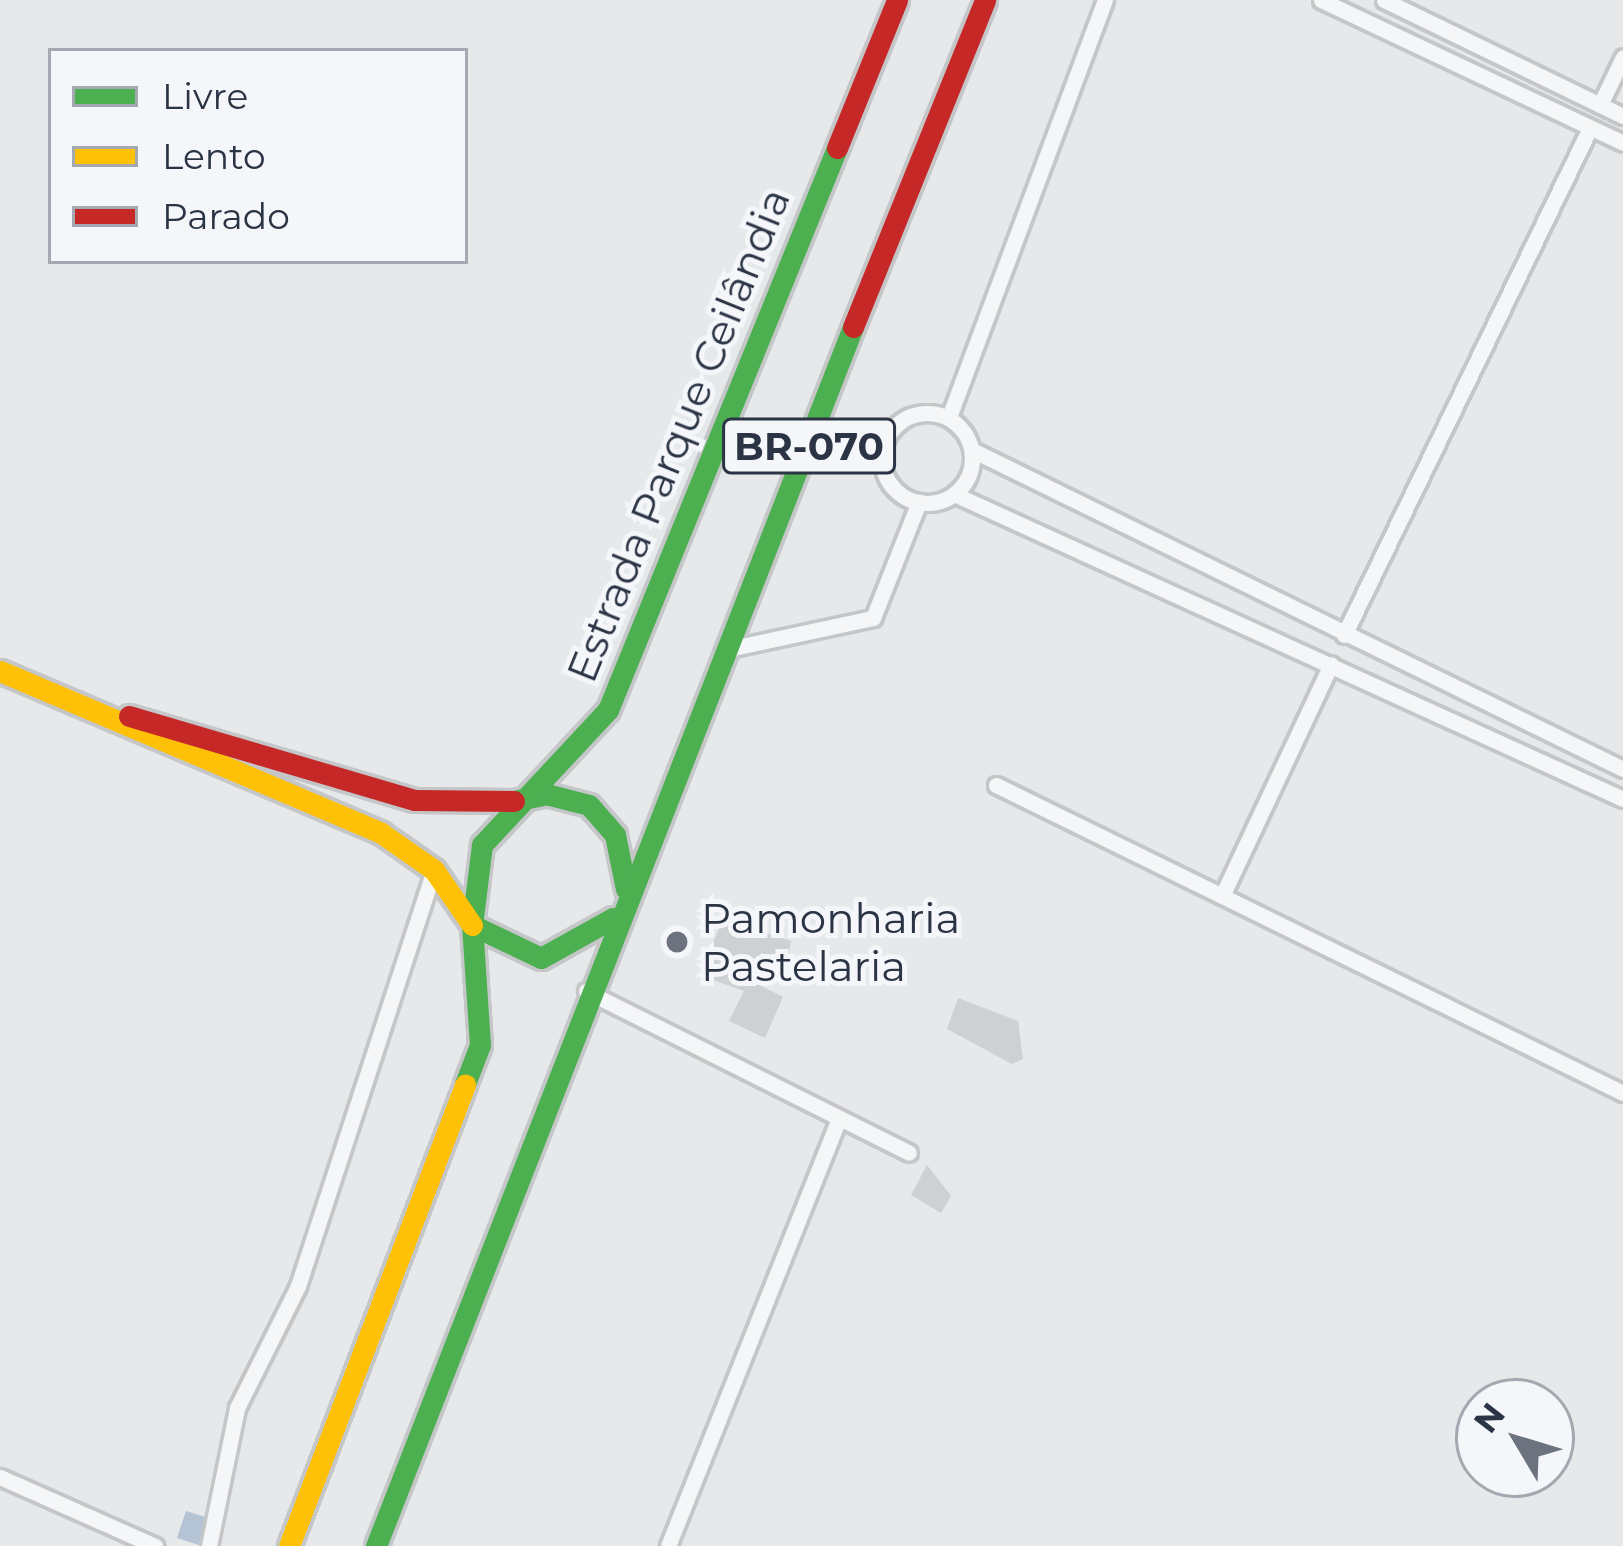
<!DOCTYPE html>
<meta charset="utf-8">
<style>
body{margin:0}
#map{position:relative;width:1623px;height:1546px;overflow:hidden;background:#e6e8ea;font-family:Montserrat,sans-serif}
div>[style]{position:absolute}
.water>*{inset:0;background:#b4c4d5}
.building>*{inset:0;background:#ced0d3}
.roads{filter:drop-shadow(3px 0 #c4c6c8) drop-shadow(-3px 0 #c4c6c8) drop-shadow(0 3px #c4c6c8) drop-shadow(0 -3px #c4c6c8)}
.street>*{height:15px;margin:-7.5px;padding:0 7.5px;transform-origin:7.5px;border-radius:7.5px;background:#f5f6f7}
.street>.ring{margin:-7.5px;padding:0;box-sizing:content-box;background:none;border:15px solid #f5f6f7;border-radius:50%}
.fast>*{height:21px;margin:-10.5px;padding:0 10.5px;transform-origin:10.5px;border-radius:10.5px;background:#4caf50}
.slow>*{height:21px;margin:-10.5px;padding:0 10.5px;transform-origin:10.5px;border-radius:10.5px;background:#ffc107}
.jam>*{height:21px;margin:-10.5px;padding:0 10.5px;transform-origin:10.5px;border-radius:10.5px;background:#c62828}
.dots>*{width:33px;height:33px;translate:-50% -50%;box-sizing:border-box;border:6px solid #f4f6f9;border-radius:50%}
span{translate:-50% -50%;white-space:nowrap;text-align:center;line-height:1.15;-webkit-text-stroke:10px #f4f6f9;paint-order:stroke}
.shield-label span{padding:3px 9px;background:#f4f6f9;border:3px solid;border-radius:9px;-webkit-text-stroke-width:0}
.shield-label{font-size:39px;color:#2b3445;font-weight:700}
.street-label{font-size:42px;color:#2b3445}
.poi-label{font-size:42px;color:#2b3445}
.left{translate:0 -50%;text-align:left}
.legend{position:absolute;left:48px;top:48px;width:420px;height:216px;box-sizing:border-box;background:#f4f6f9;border:3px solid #a4a8b1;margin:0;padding:15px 21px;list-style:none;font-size:36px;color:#2b3445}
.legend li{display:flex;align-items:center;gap:24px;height:60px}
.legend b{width:60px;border:3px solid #a4a8b1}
.north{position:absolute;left:1455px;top:1378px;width:120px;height:120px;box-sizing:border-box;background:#f4f6f9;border:3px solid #a4a8b1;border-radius:50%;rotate:308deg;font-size:33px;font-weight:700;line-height:48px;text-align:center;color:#2b3445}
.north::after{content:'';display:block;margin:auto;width:42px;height:54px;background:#6c737f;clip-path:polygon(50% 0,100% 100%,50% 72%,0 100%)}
</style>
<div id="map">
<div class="water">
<div style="clip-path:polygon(186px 1511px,215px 1520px,202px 1546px,177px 1538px)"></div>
</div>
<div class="building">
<div style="clip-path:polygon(723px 919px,791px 941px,788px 958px,761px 953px,750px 980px,783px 997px,765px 1038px,729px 1021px,744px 991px,699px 975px)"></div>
<div style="clip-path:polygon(958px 998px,1018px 1021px,1023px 1059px,1012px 1064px,947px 1029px)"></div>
<div style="clip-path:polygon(927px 1165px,951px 1196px,941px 1213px,911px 1195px)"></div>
</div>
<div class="roads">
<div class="street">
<div style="left:1321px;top:0;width:334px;rotate:25.3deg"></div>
<div style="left:1384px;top:0;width:266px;rotate:25.9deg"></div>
<div style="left:1600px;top:105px;width:53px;rotate:-64.4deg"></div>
<div class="ring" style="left:882px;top:413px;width:75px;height:75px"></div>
<div style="left:949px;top:417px;width:445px;rotate:-69.5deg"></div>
<div style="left:972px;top:450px;width:725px;rotate:26.11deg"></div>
<div style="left:954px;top:494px;width:735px;rotate:24.51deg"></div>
<div style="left:1344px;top:635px;width:564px;rotate:-64.12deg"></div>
<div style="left:728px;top:649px;width:148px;rotate:-12.1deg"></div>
<div style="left:873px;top:618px;width:125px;rotate:-68.4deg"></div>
<div style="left:996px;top:785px;width:699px;rotate:26.16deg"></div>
<div style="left:1222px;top:896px;width:256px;rotate:-64.8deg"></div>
<div style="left:586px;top:991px;width:361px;rotate:26.6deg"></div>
<div style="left:0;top:1477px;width:170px;rotate:24deg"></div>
<div style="left:209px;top:1546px;width:141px;rotate:-78.5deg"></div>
<div style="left:237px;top:1408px;width:136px;rotate:-63.4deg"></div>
<div style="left:298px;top:1286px;width:438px;rotate:-71.9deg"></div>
<div style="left:668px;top:1546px;width:461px;rotate:-68.2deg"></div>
</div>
<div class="fast">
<div style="left:514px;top:801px;width:33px;rotate:-12deg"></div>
<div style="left:546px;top:794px;width:44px;rotate:14.3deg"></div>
<div style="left:589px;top:805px;width:40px;rotate:49deg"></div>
<div style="left:615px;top:835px;width:55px;rotate:78.5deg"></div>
<div style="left:472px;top:925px;width:76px;rotate:25.6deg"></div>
<div style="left:541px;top:958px;width:82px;rotate:-29.1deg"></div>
<div style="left:465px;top:1084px;width:42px;rotate:-69deg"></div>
<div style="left:480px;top:1045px;width:120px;rotate:-93.8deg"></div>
<div style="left:472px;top:925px;width:81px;rotate:-82.9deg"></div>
<div style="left:482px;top:845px;width:185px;rotate:-47deg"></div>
<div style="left:608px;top:710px;width:607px;rotate:-67.83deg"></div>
<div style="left:376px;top:1546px;width:1309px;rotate:-68.63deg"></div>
</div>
<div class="slow">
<div style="left:0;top:671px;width:414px;rotate:23deg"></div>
<div style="left:381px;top:833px;width:65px;rotate:34.9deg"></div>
<div style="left:434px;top:870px;width:67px;rotate:55.4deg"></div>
<div style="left:289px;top:1546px;width:494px;rotate:-69.1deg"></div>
</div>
<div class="jam">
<div style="left:837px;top:148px;width:160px;rotate:-67.9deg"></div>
<div style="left:853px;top:327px;width:353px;rotate:-68deg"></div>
<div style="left:129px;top:716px;width:297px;rotate:16.4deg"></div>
<div style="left:414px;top:800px;width:100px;rotate:0.6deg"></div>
</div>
</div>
<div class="dots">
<div style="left:677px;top:942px;background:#6c737f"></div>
</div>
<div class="shield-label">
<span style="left:809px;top:446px">BR-070</span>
</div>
<div class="street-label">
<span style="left:678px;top:435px;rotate:-68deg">Estrada Parque Ceilândia</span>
</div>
<div class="poi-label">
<span class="left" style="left:701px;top:942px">Pamonharia<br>Pastelaria</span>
</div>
<ul class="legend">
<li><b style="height:15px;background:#4caf50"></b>Livre</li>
<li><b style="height:15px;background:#ffc107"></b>Lento</li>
<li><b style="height:15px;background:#c62828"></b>Parado</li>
</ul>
<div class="north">N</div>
</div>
